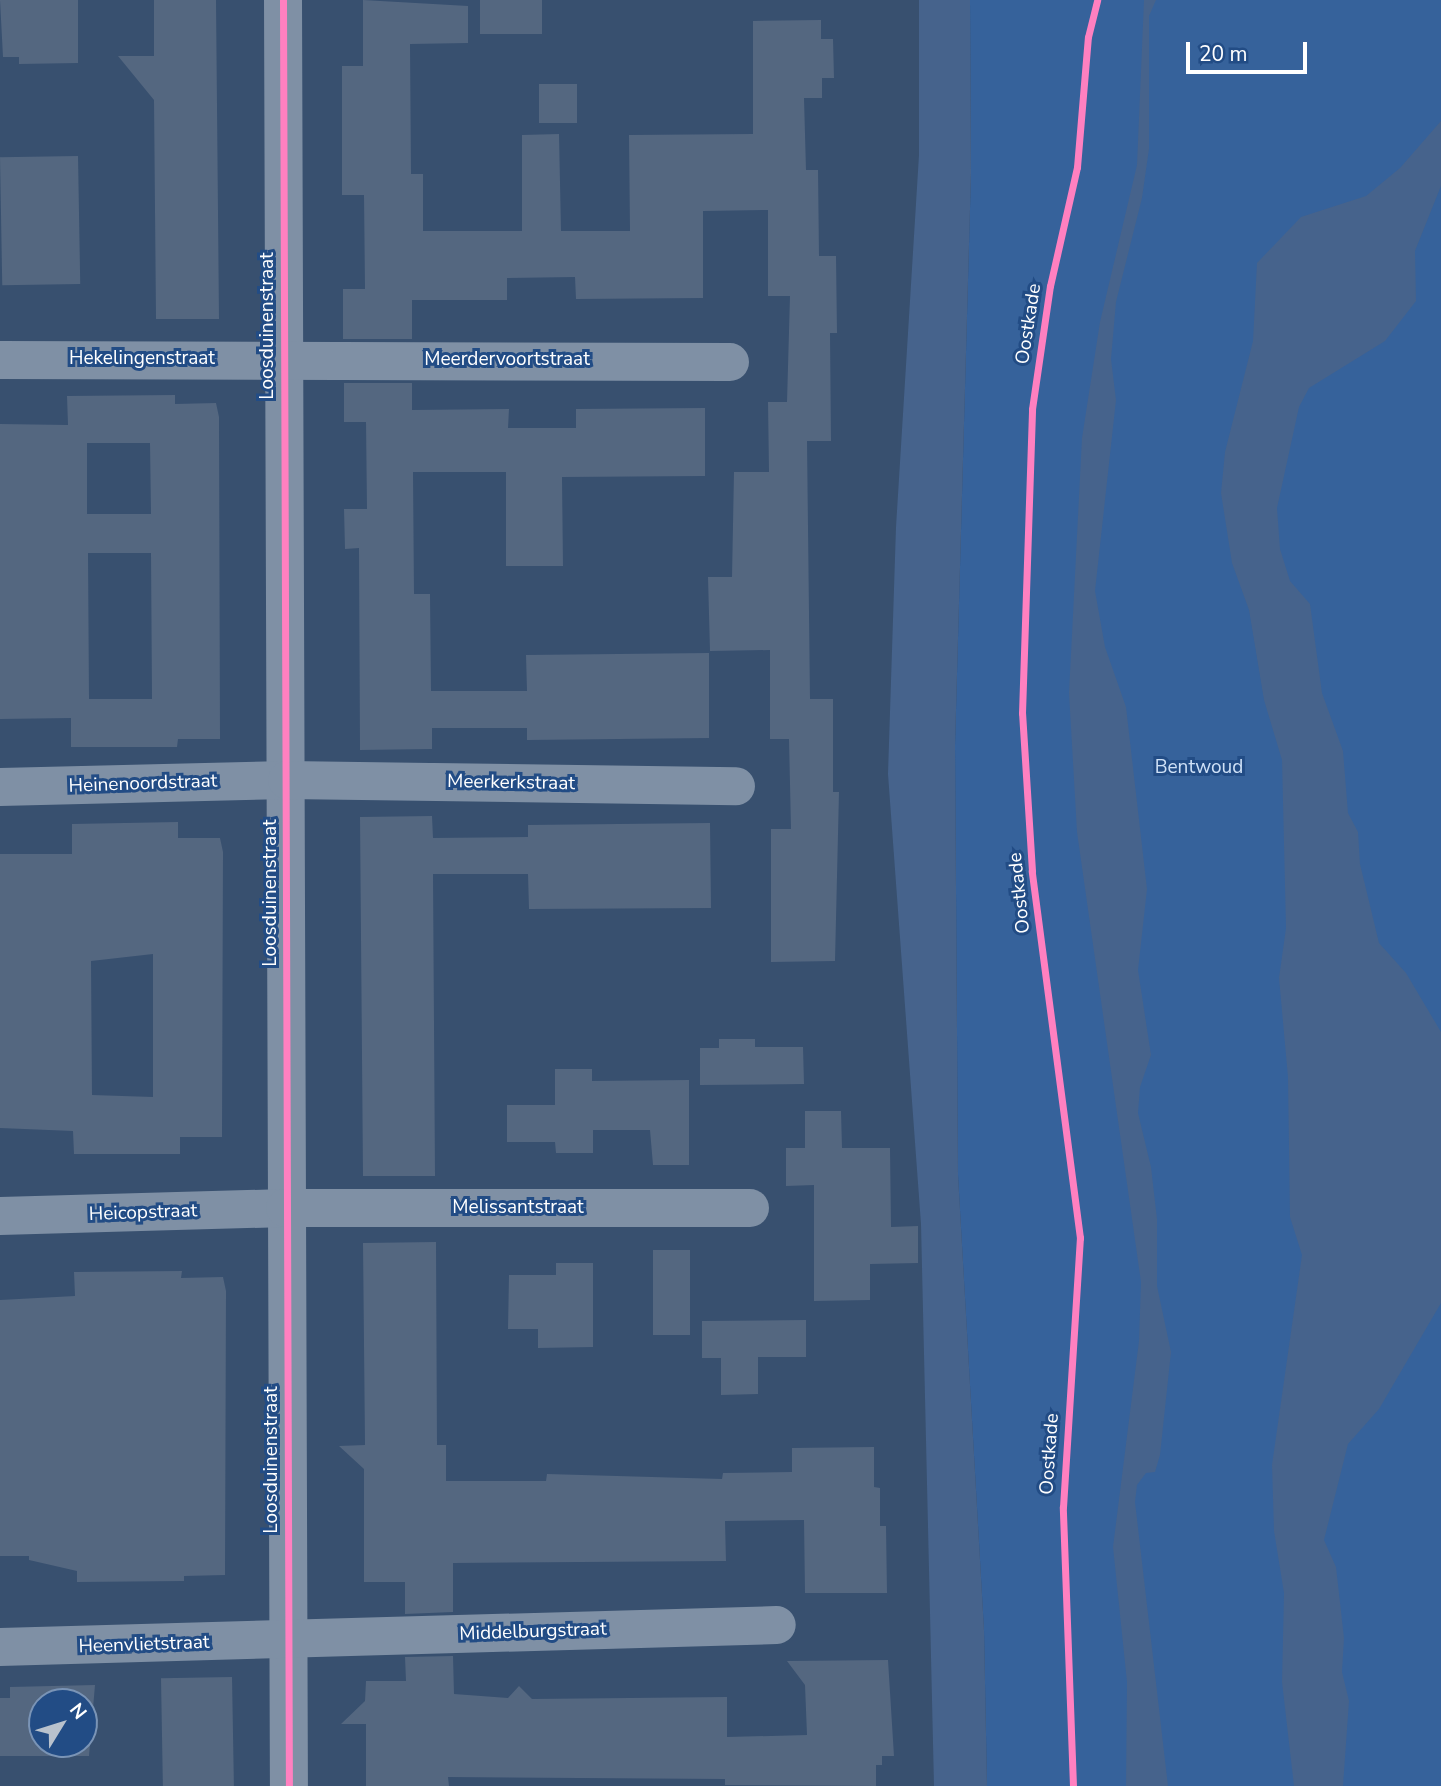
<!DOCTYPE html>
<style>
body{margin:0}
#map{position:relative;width:1441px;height:1786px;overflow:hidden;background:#38506f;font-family:"Nunito Sans",sans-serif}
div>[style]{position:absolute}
.green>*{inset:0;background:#36629b}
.water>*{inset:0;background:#46638c}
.building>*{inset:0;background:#546780;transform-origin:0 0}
.street>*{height:38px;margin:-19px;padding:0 19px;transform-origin:19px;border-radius:19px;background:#7f90a5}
.cycleway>*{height:7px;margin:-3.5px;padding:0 3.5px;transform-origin:3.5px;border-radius:3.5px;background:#ff80c0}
span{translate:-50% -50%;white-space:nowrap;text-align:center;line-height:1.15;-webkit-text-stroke:6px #224c85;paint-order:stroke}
.street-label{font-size:19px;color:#fff}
.park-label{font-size:19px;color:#cfe1f7}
.north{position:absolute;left:28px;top:1688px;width:70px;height:70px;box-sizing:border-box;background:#224c85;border:2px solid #7a94b6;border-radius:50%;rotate:52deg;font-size:19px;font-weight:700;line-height:28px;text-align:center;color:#fff}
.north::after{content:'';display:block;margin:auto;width:24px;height:32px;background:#b9c2cd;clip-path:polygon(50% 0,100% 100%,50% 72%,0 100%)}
.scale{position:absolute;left:1186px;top:42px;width:121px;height:32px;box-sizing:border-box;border:4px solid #fff;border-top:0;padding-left:9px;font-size:21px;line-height:24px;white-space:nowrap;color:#fff;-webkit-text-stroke:5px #224c85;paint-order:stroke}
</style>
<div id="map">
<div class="green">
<div style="clip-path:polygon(970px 0,1441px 0,1441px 1786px,987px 1786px,984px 1630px,958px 1175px,955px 746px,971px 173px)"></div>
</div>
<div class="water">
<div style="clip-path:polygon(919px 0,970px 0,971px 173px,955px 746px,958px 1175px,984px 1630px,987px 1786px,934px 1786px,921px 1224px,888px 774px,896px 527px,919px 155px)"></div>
<div style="clip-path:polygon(1144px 0,1156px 0,1149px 16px,1149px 149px,1142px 198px,1116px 302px,1111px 359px,1116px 400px,1095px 591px,1105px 647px,1126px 707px,1147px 889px,1138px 970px,1151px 1055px,1140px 1087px,1138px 1113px,1151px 1167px,1157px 1219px,1157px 1286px,1171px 1352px,1160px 1455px,1155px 1472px,1146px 1473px,1137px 1485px,1135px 1502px,1168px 1786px,1126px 1786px,1127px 1682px,1113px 1547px,1139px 1341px,1141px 1282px,1077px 832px,1069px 693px,1082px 438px,1100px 322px,1137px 165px)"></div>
<div style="clip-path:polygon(1441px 121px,1441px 186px,1415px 251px,1416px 301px,1385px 341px,1309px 388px,1299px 407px,1277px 508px,1280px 549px,1290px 581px,1310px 604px,1322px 693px,1343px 751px,1348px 813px,1358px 832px,1360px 864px,1379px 943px,1406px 973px,1441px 1032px,1441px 1303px,1379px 1409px,1348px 1444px,1324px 1540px,1336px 1567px,1344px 1638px,1342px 1672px,1349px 1701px,1343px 1786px,1294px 1786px,1282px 1682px,1284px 1593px,1274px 1531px,1272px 1465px,1302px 1255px,1290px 1217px,1288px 1077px,1279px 978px,1286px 928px,1282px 760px,1264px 700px,1249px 610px,1232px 563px,1221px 493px,1225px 452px,1253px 341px,1257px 263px,1301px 217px,1366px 196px,1400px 168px)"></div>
</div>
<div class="building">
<div style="clip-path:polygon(0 0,78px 0,78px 63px,19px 64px,19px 57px,3px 57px)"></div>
<div style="clip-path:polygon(154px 0,216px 0,219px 319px,156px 319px,154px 100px,118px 56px,154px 56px)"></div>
<div style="clip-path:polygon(363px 0,468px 6px,468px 43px,410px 44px,411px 174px,423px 174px,423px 231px,522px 231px,522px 135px,559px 134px,561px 231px,630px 231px,629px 135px,753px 134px,753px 21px,821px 20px,821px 39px,833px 39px,834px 78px,822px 78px,822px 98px,804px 98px,806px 170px,818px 170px,819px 256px,836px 256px,837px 333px,830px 333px,831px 441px,807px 441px,810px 699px,833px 699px,833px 792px,839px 792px,835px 961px,771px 962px,771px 829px,791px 829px,789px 739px,770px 739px,770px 650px,710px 651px,708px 577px,732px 577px,734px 472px,769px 472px,768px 402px,787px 402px,790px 296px,768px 296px,768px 210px,703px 211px,703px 298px,576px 299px,575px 277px,507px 278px,507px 300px,412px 300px,412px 339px,343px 339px,343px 289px,365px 289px,364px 195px,342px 195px,342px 66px,363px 66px)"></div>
<div style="left:480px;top:0;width:62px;height:34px"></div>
<div style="left:577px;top:84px;width:39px;height:38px;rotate:90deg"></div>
<div style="left:78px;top:156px;width:128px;height:78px;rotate:89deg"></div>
<div style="clip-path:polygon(344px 383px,412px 383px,412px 410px,509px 409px,508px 428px,576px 428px,576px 409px,705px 408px,705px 476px,562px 477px,563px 566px,506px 566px,506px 472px,413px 472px,414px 594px,430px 594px,431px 691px,527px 691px,526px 655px,709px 653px,709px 738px,527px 740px,527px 728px,432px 728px,432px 749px,360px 750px,359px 548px,345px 549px,344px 509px,367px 509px,366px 422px,344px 422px)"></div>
<div style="clip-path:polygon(evenodd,175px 395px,175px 404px,216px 403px,219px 417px,220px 739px,178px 739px,177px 747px,71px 747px,71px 718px,0 719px,0 424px,68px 425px,67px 396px,175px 395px,87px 443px,150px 443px,151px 514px,87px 514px,87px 443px,175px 395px,88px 553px,151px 553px,152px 699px,89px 699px,88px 553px)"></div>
<div style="clip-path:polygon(432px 816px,433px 838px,528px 837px,528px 825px,710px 823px,711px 908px,529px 909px,528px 874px,433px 874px,435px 1176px,363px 1176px,360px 817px)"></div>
<div style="clip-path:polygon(evenodd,178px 822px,178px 838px,220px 838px,223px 852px,222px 1137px,180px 1137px,180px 1154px,74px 1154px,73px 1131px,0 1128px,0 854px,72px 854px,72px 824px,178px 822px,153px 954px,153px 1097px,92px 1095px,91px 961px,153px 954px)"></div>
<div style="clip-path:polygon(719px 1039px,755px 1039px,755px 1047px,803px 1047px,804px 1084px,700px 1085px,700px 1048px,719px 1048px)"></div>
<div style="clip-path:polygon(555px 1069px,592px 1069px,592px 1081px,689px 1080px,689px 1165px,653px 1165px,650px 1130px,593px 1130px,593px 1153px,556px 1153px,555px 1142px,507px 1142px,507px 1105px,555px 1105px)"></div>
<div style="clip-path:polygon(805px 1111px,841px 1111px,842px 1148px,890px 1148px,891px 1227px,918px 1226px,918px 1263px,870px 1264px,870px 1300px,814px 1301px,814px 1185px,786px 1186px,786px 1148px,805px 1148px)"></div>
<div style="clip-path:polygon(436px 1242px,437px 1445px,446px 1445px,446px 1481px,546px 1481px,547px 1474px,722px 1479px,723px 1473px,792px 1472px,792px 1448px,874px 1447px,874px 1487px,880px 1488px,880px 1526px,886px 1526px,887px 1593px,805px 1593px,804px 1520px,725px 1521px,726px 1561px,453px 1563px,453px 1612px,405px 1614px,405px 1582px,364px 1582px,364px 1469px,339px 1446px,365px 1445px,363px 1243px)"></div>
<div style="left:653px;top:1250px;width:37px;height:85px"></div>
<div style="clip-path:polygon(556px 1263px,593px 1263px,593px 1347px,538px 1348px,538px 1329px,508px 1329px,509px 1275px,556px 1275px)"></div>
<div style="clip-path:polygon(182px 1271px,181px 1278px,223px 1277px,226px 1291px,225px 1575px,184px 1576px,184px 1581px,77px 1582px,77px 1571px,29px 1560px,29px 1556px,0 1556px,0 1300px,75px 1296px,74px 1272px)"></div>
<div style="clip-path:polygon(806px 1320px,806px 1357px,758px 1357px,758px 1394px,721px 1395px,721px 1358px,702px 1358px,702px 1321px)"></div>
<div style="clip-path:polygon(453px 1656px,454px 1694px,508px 1698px,519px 1686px,532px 1699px,727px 1697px,727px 1737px,807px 1735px,805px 1685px,787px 1661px,888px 1660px,894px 1756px,882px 1756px,882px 1765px,876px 1765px,876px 1786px,725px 1785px,725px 1779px,448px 1777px,449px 1786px,366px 1786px,366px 1724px,341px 1724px,365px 1701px,366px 1681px,406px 1681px,405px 1657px)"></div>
<div style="left:232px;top:1677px;width:109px;height:71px;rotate:89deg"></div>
<div style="clip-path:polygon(evenodd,95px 1685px,89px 1756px,0 1756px,0 1698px,10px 1698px,10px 1687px,95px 1685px,42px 1702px,84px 1702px,84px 1744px,42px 1744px,42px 1702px)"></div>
</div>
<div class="street">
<div style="left:283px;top:0;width:1786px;rotate:89.81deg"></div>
<div style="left:0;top:360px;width:730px;rotate:0.16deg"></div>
<div style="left:0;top:787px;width:287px;rotate:-1.4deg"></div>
<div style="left:287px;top:780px;width:449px;rotate:0.8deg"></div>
<div style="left:0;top:1216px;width:285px;rotate:-1.6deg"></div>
<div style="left:285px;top:1208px;width:465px"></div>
<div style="left:0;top:1647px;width:777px;rotate:-1.62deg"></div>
</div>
<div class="cycleway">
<div style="left:283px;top:0;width:1786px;rotate:89.81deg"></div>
<div style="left:1073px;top:1786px;width:279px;rotate:-92.1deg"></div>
<div style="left:1063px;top:1507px;width:270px;rotate:-86.4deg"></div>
<div style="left:1080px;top:1238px;width:370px;rotate:-97.5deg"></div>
<div style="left:1032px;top:871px;width:158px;rotate:-93.6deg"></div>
<div style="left:1022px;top:713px;width:304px;rotate:-88.1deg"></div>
<div style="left:1032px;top:409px;width:124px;rotate:-81.7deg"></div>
<div style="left:1050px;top:286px;width:122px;rotate:-77.2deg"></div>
<div style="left:1077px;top:167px;width:130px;rotate:-85.2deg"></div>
<div style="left:1088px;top:37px;width:38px;rotate:-76deg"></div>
</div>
<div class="street-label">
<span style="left:1029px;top:324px;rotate:-81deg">Oostkade</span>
<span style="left:268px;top:326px;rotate:-90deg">Loosduinenstraat</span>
<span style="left:142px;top:359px">Hekelingenstraat</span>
<span style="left:507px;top:360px">Meerdervoortstraat</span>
<span style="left:511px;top:783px;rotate:1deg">Meerkerkstraat</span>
<span style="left:143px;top:784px;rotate:-2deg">Heinenoordstraat</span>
<span style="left:271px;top:893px;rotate:-90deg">Loosduinenstraat</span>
<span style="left:1020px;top:893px;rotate:-96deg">Oostkade</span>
<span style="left:518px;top:1208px">Melissantstraat</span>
<span style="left:143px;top:1213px;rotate:-2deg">Heicopstraat</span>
<span style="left:1050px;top:1454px;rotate:-86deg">Oostkade</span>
<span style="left:272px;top:1460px;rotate:-90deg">Loosduinenstraat</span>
<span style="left:533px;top:1632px;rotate:-2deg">Middelburgstraat</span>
<span style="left:144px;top:1645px;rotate:-2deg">Heenvlietstraat</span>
</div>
<div class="park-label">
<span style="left:1199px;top:768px">Bentwoud</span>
</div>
<div class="north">N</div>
<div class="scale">20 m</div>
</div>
